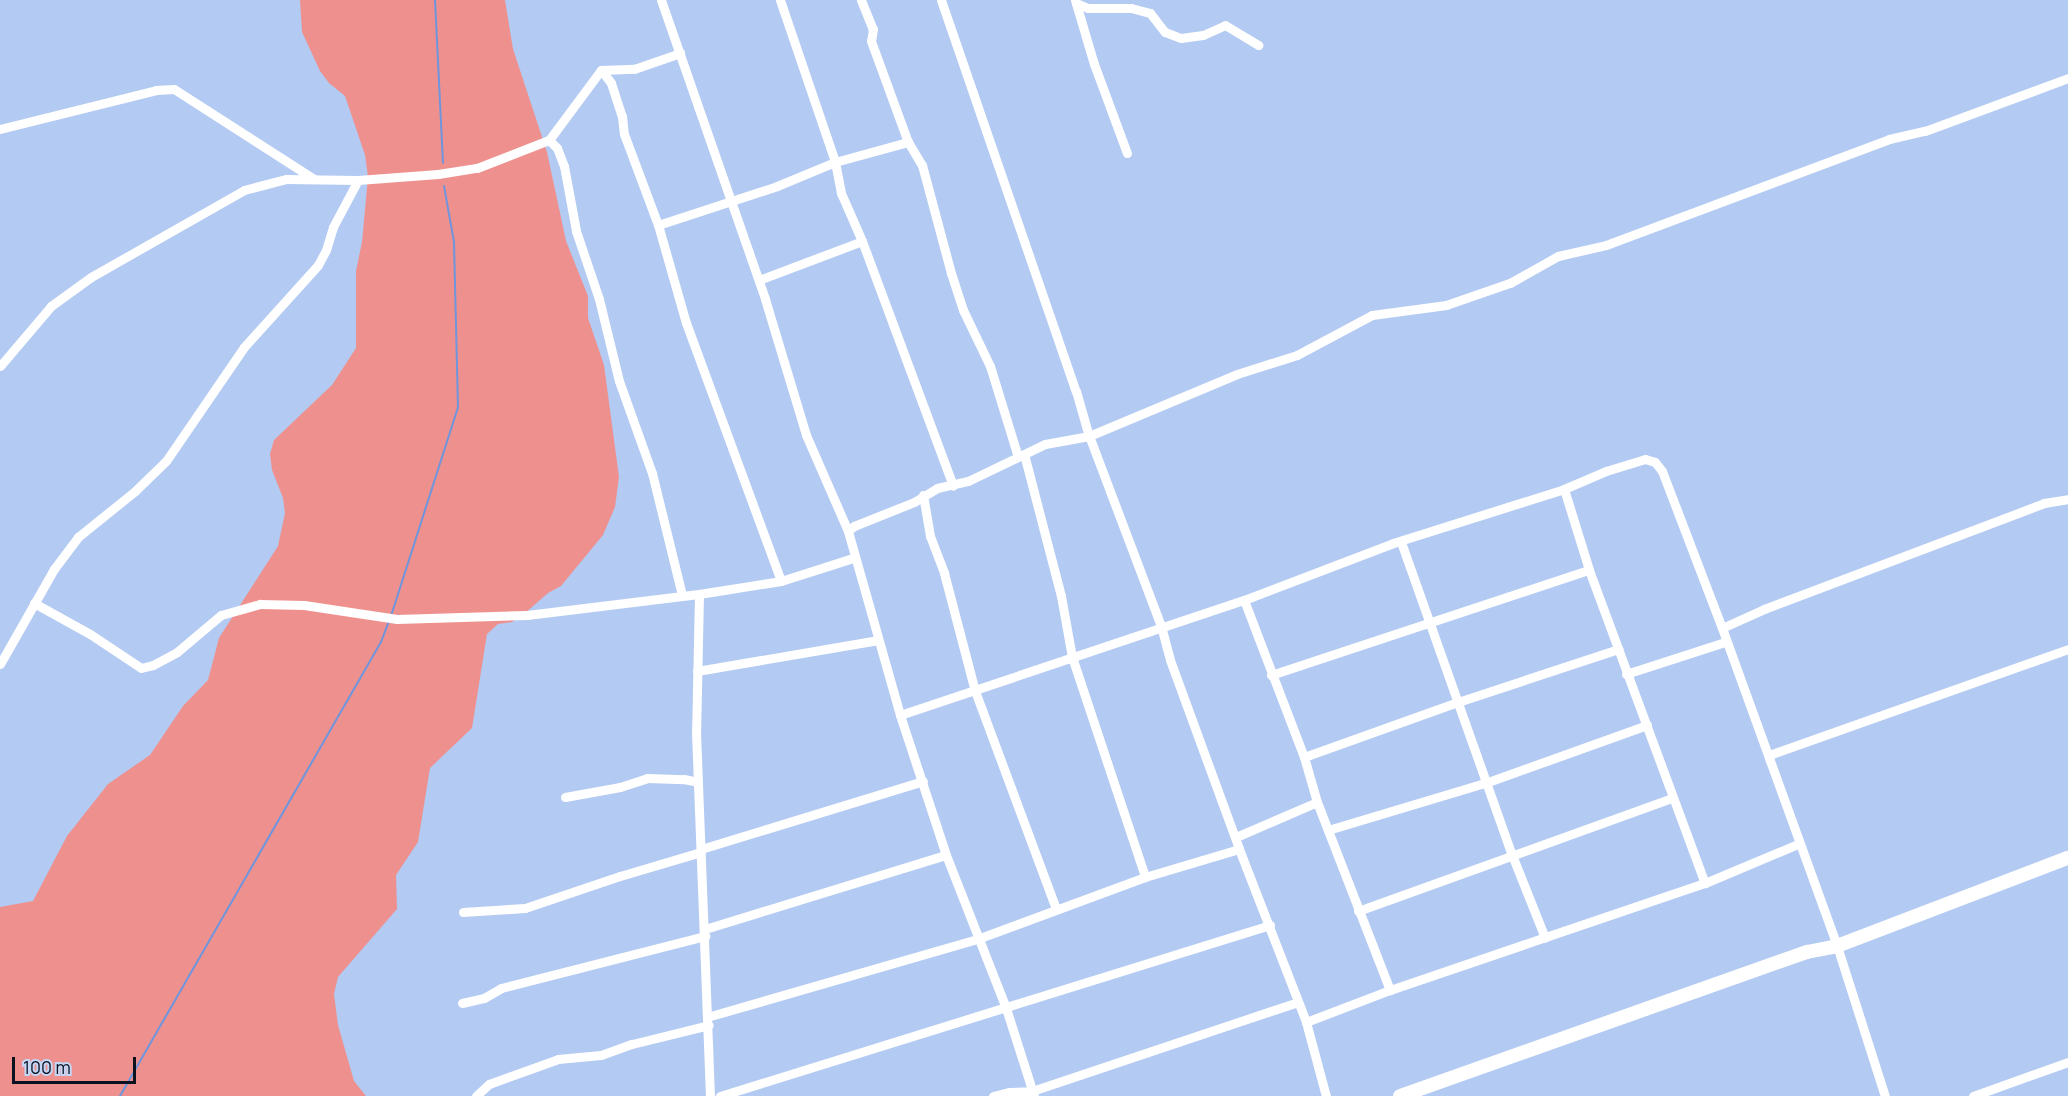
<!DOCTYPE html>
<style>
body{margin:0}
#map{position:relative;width:2068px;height:1096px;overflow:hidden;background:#b3caf2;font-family:Manrope,sans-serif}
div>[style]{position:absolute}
.green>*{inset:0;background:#ee918e}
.stream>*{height:2px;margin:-1px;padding:0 1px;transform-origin:1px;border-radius:1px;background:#6f95dc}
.street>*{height:9px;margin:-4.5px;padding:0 4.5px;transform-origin:4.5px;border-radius:4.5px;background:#fff}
.secondary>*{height:14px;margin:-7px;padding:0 7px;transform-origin:7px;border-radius:7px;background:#fff}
span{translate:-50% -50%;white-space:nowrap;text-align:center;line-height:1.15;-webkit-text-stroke:4.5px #c5d7f7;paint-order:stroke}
.scale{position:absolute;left:12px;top:1057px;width:124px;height:27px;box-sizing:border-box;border:3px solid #0a111f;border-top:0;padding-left:8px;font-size:18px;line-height:21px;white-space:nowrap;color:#0a111f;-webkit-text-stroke:4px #c5d7f7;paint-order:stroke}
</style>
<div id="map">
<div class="green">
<div style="clip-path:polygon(300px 0,505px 0,513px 49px,547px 152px,566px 241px,588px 296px,588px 318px,604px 365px,619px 477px,615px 507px,603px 535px,561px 586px,548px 593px,524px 614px,512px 622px,498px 624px,487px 634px,472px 728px,430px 768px,418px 842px,396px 875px,397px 909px,338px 977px,334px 994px,338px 1025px,354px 1081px,366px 1096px,0 1096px,0 907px,33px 901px,67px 836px,108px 784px,150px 755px,183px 706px,208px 680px,219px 638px,278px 546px,285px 513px,283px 498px,272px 470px,270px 454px,274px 440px,332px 385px,356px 348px,356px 271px,362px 242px,368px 177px,365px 155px,345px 96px,329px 83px,320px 71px,302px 32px)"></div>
</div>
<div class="stream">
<div style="left:435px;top:0;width:163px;rotate:87.2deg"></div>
<div style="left:391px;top:616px;width:219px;rotate:-72.2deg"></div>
<div style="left:458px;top:407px;width:165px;rotate:-91.4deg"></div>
<div style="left:454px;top:242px;width:57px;rotate:-100.1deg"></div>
<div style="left:120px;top:1096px;width:524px;rotate:-60.11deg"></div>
<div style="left:381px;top:642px;width:22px;rotate:-69deg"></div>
</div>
<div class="street">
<div style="left:661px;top:0;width:317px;rotate:70.8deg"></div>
<div style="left:765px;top:299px;width:142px;rotate:73.2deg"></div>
<div style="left:806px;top:435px;width:105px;rotate:66.4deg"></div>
<div style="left:780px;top:0;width:171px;rotate:71.2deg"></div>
<div style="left:835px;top:162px;width:32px;rotate:79deg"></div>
<div style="left:841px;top:193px;width:52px;rotate:66.4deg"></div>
<div style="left:862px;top:241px;width:261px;rotate:69.6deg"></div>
<div style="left:861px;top:0;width:31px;rotate:68deg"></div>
<div style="left:873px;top:29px;width:12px;rotate:99deg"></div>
<div style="left:871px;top:41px;width:108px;rotate:69.9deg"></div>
<div style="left:941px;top:0;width:414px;rotate:71deg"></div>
<div style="left:1076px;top:391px;width:44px;rotate:74.1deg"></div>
<div style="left:1088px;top:433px;width:206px;rotate:69.3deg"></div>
<div style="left:1161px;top:626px;width:35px;rotate:75deg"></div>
<div style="left:1170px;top:660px;width:201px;rotate:69.9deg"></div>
<div style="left:1239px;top:849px;width:186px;rotate:68.8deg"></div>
<div style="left:1306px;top:1022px;width:77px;rotate:74.9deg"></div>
<div style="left:1075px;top:0;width:67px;rotate:73.5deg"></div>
<div style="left:1094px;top:64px;width:95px;rotate:69.7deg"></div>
<div style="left:1076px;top:3px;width:13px;rotate:23deg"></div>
<div style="left:1088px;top:8px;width:43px"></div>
<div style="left:1131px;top:8px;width:20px;rotate:15deg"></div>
<div style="left:1150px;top:13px;width:24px;rotate:52deg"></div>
<div style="left:1165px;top:32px;width:17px;rotate:21deg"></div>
<div style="left:1181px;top:38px;width:22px;rotate:-8deg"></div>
<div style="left:1203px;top:35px;width:24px;rotate:-24deg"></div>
<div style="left:1225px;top:25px;width:39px;rotate:31deg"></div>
<div style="left:601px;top:70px;width:16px;rotate:52deg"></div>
<div style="left:611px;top:83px;width:35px;rotate:72deg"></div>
<div style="left:622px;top:116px;width:18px;rotate:84deg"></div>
<div style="left:624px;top:134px;width:97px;rotate:69.5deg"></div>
<div style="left:0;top:129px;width:161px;rotate:-14deg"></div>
<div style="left:156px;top:90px;width:18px;rotate:-3deg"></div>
<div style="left:174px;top:89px;width:166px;rotate:32.7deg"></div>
<div style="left:549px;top:140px;width:11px;rotate:45deg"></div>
<div style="left:557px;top:148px;width:19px;rotate:69deg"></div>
<div style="left:564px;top:166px;width:66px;rotate:79.5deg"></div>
<div style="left:576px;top:231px;width:72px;rotate:71.3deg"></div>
<div style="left:599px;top:299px;width:84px;rotate:76.3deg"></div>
<div style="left:619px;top:381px;width:98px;rotate:70.3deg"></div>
<div style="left:652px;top:473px;width:126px;rotate:76.2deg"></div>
<div style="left:759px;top:280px;width:110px;rotate:-20.7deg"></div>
<div style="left:0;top:366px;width:79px;rotate:-49.6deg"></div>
<div style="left:51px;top:306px;width:49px;rotate:-35.9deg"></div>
<div style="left:91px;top:277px;width:176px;rotate:-29.6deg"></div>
<div style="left:244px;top:190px;width:43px;rotate:-14.7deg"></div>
<div style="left:286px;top:179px;width:72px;rotate:0.8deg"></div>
<div style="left:358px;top:180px;width:80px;rotate:-4.3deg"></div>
<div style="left:438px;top:174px;width:39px;rotate:-9deg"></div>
<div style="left:477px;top:168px;width:77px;rotate:-21.3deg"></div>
<div style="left:549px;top:140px;width:87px;rotate:-53.4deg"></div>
<div style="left:601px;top:70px;width:33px;rotate:-2deg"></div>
<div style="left:634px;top:69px;width:49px;rotate:-19.2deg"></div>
<div style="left:1024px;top:454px;width:147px;rotate:75.4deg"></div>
<div style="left:1061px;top:596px;width:62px;rotate:79.8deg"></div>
<div style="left:1072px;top:657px;width:232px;rotate:71.6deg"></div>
<div style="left:1564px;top:489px;width:85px;rotate:72.8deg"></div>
<div style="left:1589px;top:570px;width:334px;rotate:69.7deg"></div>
<div style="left:923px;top:495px;width:42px;rotate:80.3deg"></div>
<div style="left:930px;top:536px;width:40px;rotate:69deg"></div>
<div style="left:944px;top:573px;width:122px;rotate:75.3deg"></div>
<div style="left:975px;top:691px;width:233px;rotate:69.6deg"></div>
<div style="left:1401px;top:542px;width:332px;rotate:70.5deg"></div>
<div style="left:1512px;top:855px;width:89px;rotate:68.3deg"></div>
<div style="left:781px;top:581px;width:275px;rotate:-110.2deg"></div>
<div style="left:686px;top:323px;width:102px;rotate:-105.9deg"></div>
<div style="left:658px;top:225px;width:125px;rotate:-18.1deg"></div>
<div style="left:777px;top:186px;width:63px;rotate:-22.5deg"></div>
<div style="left:835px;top:162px;width:76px;rotate:-15.3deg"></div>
<div style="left:908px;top:142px;width:27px;rotate:59deg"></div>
<div style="left:922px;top:165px;width:112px;rotate:75deg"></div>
<div style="left:951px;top:273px;width:39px;rotate:72deg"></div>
<div style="left:963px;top:310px;width:62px;rotate:64.3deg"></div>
<div style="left:990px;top:366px;width:95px;rotate:72.9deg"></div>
<div style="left:699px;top:594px;width:138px;rotate:91.2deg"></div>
<div style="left:696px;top:732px;width:364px;rotate:87.8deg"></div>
<div style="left:1244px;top:600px;width:168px;rotate:69.1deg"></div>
<div style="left:1304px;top:757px;width:47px;rotate:73.9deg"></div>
<div style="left:1317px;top:802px;width:202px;rotate:68.8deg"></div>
<div style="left:34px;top:603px;width:64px;rotate:29deg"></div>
<div style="left:90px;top:634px;width:61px;rotate:33.7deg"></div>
<div style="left:141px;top:668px;width:12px;rotate:-14deg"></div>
<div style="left:153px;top:665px;width:27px;rotate:-28deg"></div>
<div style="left:177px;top:652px;width:57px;rotate:-40.1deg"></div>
<div style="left:221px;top:615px;width:41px;rotate:-15.8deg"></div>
<div style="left:260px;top:604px;width:44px;rotate:1.3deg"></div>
<div style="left:304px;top:605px;width:94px;rotate:8.6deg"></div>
<div style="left:397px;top:619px;width:130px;rotate:-1.8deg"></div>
<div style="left:527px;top:615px;width:173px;rotate:-7deg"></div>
<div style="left:699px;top:594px;width:83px;rotate:-9deg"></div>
<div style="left:781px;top:581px;width:76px;rotate:-17.7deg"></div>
<div style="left:1722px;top:628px;width:46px;rotate:-24.3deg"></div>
<div style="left:1764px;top:609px;width:299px;rotate:-20.7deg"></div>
<div style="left:2044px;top:503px;width:24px;rotate:-9deg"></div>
<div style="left:0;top:664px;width:109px;rotate:-60.4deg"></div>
<div style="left:54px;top:569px;width:40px;rotate:-53deg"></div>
<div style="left:78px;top:537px;width:73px;rotate:-38.9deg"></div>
<div style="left:135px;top:491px;width:43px;rotate:-44.1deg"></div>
<div style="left:166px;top:461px;width:138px;rotate:-55.6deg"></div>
<div style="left:244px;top:347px;width:110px;rotate:-47.9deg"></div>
<div style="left:318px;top:265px;width:17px;rotate:-62deg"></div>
<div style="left:326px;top:250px;width:24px;rotate:-73deg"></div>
<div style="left:333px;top:227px;width:53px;rotate:-62deg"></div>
<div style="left:697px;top:671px;width:184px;rotate:-9.7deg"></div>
<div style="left:1626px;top:674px;width:104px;rotate:-17.9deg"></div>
<div style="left:1271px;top:675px;width:335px;rotate:-18.3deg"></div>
<div style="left:900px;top:715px;width:363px;rotate:-18.5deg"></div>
<div style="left:1244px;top:600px;width:160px;rotate:-20.9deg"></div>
<div style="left:1393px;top:543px;width:179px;rotate:-17.5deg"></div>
<div style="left:1564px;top:489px;width:46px;rotate:-23.2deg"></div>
<div style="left:1606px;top:471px;width:41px;rotate:-17.1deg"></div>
<div style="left:1645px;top:459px;width:10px;rotate:17deg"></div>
<div style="left:1655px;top:462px;width:11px;rotate:52deg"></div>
<div style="left:1662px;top:471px;width:168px;rotate:69.1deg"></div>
<div style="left:1722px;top:628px;width:338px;rotate:70.1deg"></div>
<div style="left:1837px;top:946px;width:157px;rotate:72.3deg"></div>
<div style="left:1304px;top:757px;width:164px;rotate:-19.7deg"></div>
<div style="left:1458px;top:702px;width:169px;rotate:-18.3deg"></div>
<div style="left:1770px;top:761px;width:6px;rotate:-99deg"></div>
<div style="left:1769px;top:755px;width:317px;rotate:-19.5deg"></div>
<div style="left:565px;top:797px;width:56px;rotate:-10.3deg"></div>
<div style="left:620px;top:787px;width:28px;rotate:-18deg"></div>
<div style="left:647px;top:778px;width:37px;rotate:2deg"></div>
<div style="left:684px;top:779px;width:14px;rotate:12deg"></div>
<div style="left:1328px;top:830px;width:167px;rotate:-16.7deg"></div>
<div style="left:1488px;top:782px;width:169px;rotate:-19.7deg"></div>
<div style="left:1236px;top:837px;width:88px;rotate:-23.4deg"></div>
<div style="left:701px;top:849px;width:232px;rotate:-17deg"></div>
<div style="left:1358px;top:911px;width:334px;rotate:-19.8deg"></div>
<div style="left:463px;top:912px;width:62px;rotate:-3.7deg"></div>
<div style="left:525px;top:908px;width:100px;rotate:-18.6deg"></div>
<div style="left:620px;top:876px;width:84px;rotate:-16.5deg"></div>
<div style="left:705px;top:929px;width:252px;rotate:-17.1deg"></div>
<div style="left:462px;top:1003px;width:23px;rotate:-13deg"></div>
<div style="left:484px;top:998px;width:20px;rotate:-30deg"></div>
<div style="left:501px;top:988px;width:211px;rotate:-14.3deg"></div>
<div style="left:707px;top:1017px;width:284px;rotate:-16.1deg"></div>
<div style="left:980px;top:938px;width:176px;rotate:-20.3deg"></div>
<div style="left:1145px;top:877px;width:98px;rotate:-16.6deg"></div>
<div style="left:1306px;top:1022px;width:90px;rotate:-20.9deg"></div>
<div style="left:1390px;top:990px;width:333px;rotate:-18.8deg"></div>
<div style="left:1705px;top:883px;width:101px;rotate:-22.8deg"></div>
<div style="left:476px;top:1096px;width:18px;rotate:-43deg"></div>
<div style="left:489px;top:1084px;width:73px;rotate:-19.9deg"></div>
<div style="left:558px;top:1059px;width:43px;rotate:-5.3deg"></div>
<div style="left:601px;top:1055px;width:33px;rotate:-20deg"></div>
<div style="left:632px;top:1044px;width:79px;rotate:-13.9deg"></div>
<div style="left:720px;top:1096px;width:576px;rotate:-17.27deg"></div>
<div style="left:993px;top:1096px;width:16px;rotate:-14deg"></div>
<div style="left:1009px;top:1092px;width:23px;rotate:-2deg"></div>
<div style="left:1032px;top:1091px;width:280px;rotate:-18.5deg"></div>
<div style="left:1034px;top:1096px;width:92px;rotate:-107.7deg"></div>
<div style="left:1006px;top:1008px;width:164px;rotate:-111.4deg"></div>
<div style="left:946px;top:855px;width:147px;rotate:-108.2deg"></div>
<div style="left:900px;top:715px;width:191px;rotate:-105.8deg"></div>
<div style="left:848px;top:531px;width:8px;rotate:-40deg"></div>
<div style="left:854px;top:526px;width:65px;rotate:-21.8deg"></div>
<div style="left:914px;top:502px;width:27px;rotate:-31deg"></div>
<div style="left:937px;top:488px;width:32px;rotate:-13deg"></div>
<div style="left:968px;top:481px;width:85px;rotate:-25.7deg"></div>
<div style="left:1045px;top:444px;width:45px;rotate:-10.3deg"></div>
<div style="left:1089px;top:436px;width:160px;rotate:-22.7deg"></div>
<div style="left:1237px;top:374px;width:63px;rotate:-17.6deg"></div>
<div style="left:1297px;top:355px;width:85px;rotate:-28.1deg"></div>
<div style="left:1372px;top:315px;width:75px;rotate:-7.7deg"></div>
<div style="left:1446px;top:305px;width:68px;rotate:-19deg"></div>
<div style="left:1510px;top:283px;width:55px;rotate:-29.4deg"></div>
<div style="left:1558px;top:256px;width:49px;rotate:-12.9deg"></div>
<div style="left:1606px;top:245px;width:302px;rotate:-20.5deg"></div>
<div style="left:1889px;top:139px;width:37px;rotate:-13deg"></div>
<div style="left:1925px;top:131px;width:153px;rotate:-20.3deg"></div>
<div style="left:1973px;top:1096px;width:101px;rotate:-19.7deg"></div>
</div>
<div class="secondary">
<div style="left:1400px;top:1096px;width:432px;rotate:-19.5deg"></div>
<div style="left:1807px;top:952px;width:31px;rotate:-11deg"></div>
<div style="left:1837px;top:946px;width:247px;rotate:-20.9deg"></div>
</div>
<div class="scale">100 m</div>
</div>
